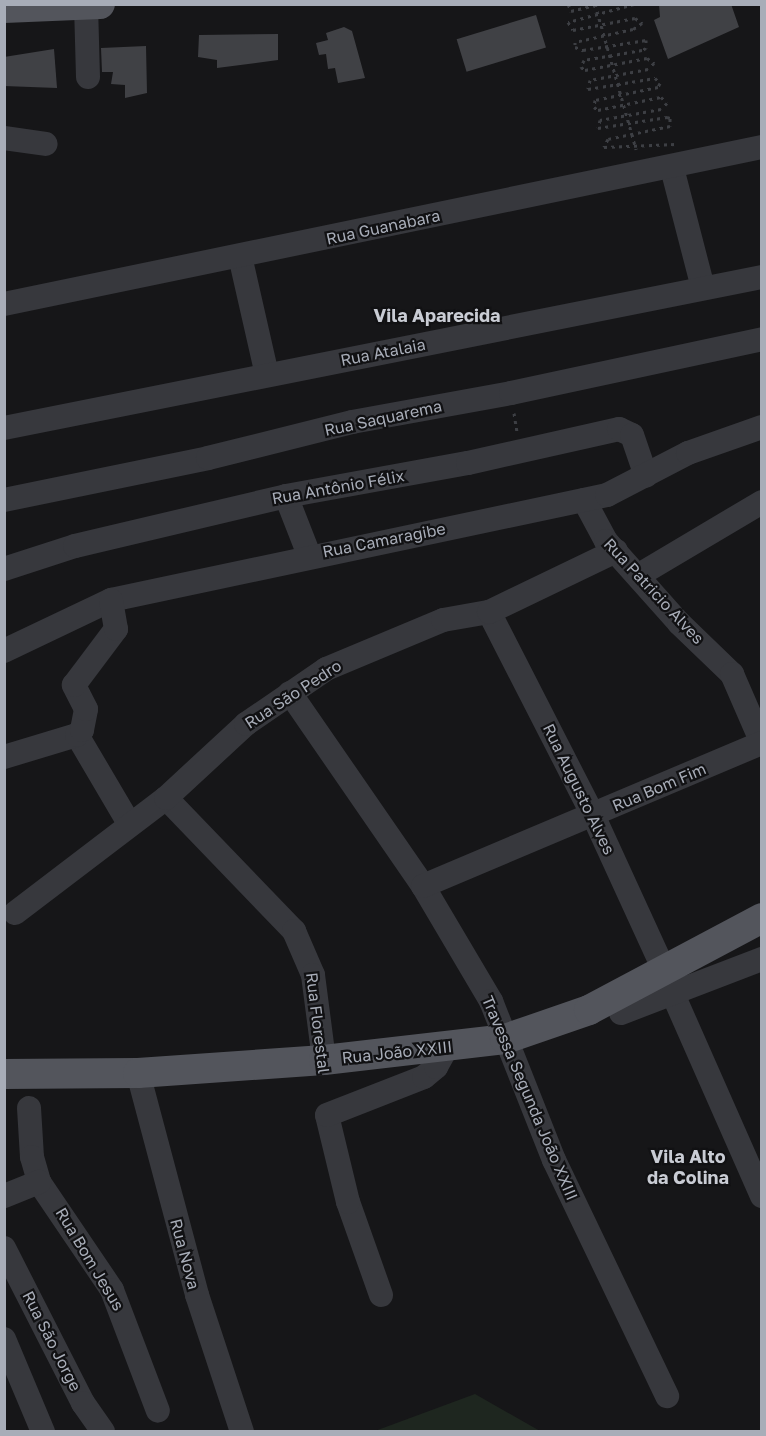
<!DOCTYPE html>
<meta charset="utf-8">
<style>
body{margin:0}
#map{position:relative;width:766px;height:1436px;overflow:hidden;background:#161618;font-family:"Golos Text",sans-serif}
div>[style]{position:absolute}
.green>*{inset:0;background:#1e261f}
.building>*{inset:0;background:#404145;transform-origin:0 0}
.path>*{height:3px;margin-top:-1.5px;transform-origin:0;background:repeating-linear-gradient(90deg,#3d3f44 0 3px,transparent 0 7.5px)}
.minor>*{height:24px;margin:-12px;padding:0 12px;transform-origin:12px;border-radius:12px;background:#37383d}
.major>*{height:30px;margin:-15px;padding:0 15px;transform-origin:15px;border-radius:15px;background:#53555c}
span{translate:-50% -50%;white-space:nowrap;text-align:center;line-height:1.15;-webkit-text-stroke:4.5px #111113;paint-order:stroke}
.street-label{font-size:16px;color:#a8adb8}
.neighbourhood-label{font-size:18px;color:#c9ccd4;font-weight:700}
.frame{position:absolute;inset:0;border:6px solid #a8adb8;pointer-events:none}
</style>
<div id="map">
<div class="green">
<div style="clip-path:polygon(475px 1394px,540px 1431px,375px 1431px)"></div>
</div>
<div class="building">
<div style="clip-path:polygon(659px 4px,731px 4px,739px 27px,668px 59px,654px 20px,660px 17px)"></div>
<div style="left:536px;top:15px;width:34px;height:83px;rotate:73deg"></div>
<div style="clip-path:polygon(344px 27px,352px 31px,365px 78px,338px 83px,335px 68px,328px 69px,326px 54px,319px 55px,316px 43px,328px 40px,326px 33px)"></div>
<div style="clip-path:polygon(278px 34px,278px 60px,217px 68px,217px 60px,198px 57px,199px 35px)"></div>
<div style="clip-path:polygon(146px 46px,147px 93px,125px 98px,125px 85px,111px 84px,113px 72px,102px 72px,101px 48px)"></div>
<div style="clip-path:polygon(54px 49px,57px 88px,4px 86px,4px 57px)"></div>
</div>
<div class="path">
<div style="left:568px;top:4px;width:8px;rotate:67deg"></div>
<div style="left:571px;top:11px;width:30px;rotate:-14deg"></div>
<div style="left:595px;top:4px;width:151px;rotate:74.2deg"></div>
<div style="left:634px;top:4px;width:68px;rotate:164.7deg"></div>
<div style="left:568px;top:22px;width:9px;rotate:58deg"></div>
<div style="left:573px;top:30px;width:63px;rotate:-11deg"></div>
<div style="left:635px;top:18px;width:9px;rotate:36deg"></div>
<div style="left:642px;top:23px;width:11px;rotate:146deg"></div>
<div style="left:633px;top:29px;width:59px;rotate:167.4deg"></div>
<div style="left:575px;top:42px;width:5px;rotate:90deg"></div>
<div style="left:575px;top:47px;width:9px;rotate:21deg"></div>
<div style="left:583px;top:50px;width:64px;rotate:-9deg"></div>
<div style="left:646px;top:40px;width:8px;rotate:90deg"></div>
<div style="left:646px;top:48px;width:4px;rotate:153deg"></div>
<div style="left:642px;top:50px;width:59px;rotate:170.2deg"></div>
<div style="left:584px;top:60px;width:8px;rotate:113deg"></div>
<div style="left:581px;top:67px;width:5px;rotate:37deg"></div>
<div style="left:585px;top:70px;width:63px;rotate:-11deg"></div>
<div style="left:647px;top:58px;width:9px;rotate:36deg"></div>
<div style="left:654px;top:63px;width:8px;rotate:135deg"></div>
<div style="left:648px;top:69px;width:59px;rotate:169.3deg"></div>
<div style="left:590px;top:80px;width:9px;rotate:103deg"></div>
<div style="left:588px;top:89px;width:68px;rotate:-9.3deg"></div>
<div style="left:655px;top:78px;width:7px;rotate:45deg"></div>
<div style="left:660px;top:83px;width:4px;rotate:117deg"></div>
<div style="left:658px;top:87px;width:64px;rotate:168.3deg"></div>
<div style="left:595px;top:100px;width:7px;rotate:98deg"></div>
<div style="left:594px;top:107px;width:5px;rotate:37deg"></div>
<div style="left:598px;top:110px;width:64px;rotate:-11.7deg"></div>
<div style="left:661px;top:97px;width:8px;rotate:45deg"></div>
<div style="left:667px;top:103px;width:8px;rotate:135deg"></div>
<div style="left:661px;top:109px;width:62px;rotate:169.8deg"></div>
<div style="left:600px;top:120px;width:8px;rotate:104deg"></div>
<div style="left:598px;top:128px;width:70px;rotate:-9.1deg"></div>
<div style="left:667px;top:117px;width:3px;rotate:18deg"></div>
<div style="left:670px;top:118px;width:8px;rotate:90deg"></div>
<div style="left:670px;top:126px;width:63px;rotate:168.2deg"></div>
<div style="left:608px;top:139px;width:9px;rotate:117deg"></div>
<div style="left:604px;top:147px;width:72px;rotate:-2.4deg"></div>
<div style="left:514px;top:413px;width:20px;rotate:81deg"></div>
</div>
<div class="minor">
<div style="left:86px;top:5px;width:72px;rotate:88.4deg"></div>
<div style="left:4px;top:138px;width:42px;rotate:8.1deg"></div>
<div style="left:672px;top:168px;width:124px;rotate:75.5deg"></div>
<div style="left:240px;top:256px;width:122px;rotate:77.2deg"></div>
<div style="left:4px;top:304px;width:774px;rotate:-11.7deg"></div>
<div style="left:4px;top:428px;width:773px;rotate:-11.27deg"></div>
<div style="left:286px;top:496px;width:63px;rotate:68.7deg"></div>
<div style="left:4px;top:500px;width:208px;rotate:-11.6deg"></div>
<div style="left:208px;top:458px;width:148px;rotate:-14deg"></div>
<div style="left:352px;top:422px;width:162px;rotate:-10.3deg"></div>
<div style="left:511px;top:393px;width:257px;rotate:-12.1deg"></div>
<div style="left:584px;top:500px;width:47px;rotate:61.8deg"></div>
<div style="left:606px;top:541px;width:110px;rotate:48.3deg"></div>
<div style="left:679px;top:623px;width:74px;rotate:43.9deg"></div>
<div style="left:732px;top:674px;width:75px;rotate:66.5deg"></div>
<div style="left:4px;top:569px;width:75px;rotate:-17.9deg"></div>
<div style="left:75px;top:546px;width:217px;rotate:-13.3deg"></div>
<div style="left:286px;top:496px;width:185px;rotate:-10.3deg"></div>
<div style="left:468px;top:463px;width:155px;rotate:-12.7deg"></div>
<div style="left:619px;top:429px;width:14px;rotate:25deg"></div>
<div style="left:632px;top:435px;width:43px;rotate:71.1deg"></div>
<div style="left:639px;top:575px;width:143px;rotate:-30.7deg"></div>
<div style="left:489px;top:612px;width:228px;rotate:62.9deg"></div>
<div style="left:593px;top:815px;width:170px;rotate:65.4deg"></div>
<div style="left:4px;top:651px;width:119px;rotate:-25.5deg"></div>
<div style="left:111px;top:600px;width:507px;rotate:-11.95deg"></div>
<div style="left:607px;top:495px;width:91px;rotate:-27.4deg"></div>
<div style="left:688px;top:453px;width:78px;rotate:-19.4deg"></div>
<div style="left:290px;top:693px;width:234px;rotate:55.4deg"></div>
<div style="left:423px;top:886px;width:134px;rotate:59.4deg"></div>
<div style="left:491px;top:1001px;width:171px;rotate:68.4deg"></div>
<div style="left:554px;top:1160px;width:262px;rotate:64.4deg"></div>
<div style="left:77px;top:735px;width:104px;rotate:59.5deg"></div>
<div style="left:4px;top:757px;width:76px;rotate:-16.8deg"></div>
<div style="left:77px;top:735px;width:7px;rotate:-45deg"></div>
<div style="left:82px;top:730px;width:21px;rotate:-79deg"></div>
<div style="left:86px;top:709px;width:27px;rotate:-117deg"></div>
<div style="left:74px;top:685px;width:70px;rotate:-53.1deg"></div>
<div style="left:116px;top:629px;width:29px;rotate:-100deg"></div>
<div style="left:166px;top:798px;width:185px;rotate:46.1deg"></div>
<div style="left:294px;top:931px;width:48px;rotate:66.6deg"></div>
<div style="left:313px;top:975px;width:86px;rotate:82.6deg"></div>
<div style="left:423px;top:886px;width:368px;rotate:-22.9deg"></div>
<div style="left:15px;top:913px;width:190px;rotate:-37.3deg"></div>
<div style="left:166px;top:798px;width:109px;rotate:-42.8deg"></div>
<div style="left:246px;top:724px;width:97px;rotate:-34.5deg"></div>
<div style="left:326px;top:669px;width:127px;rotate:-22.7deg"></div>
<div style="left:443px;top:620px;width:47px;rotate:-9.9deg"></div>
<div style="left:489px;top:612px;width:141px;rotate:-25.7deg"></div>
<div style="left:672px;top:992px;width:223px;rotate:66.2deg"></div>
<div style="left:621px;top:1013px;width:151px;rotate:-21deg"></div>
<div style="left:138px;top:1073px;width:230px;rotate:75.1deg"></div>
<div style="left:197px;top:1295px;width:144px;rotate:71.8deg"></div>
<div style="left:29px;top:1108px;width:49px;rotate:86.5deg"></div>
<div style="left:32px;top:1157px;width:26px;rotate:74deg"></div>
<div style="left:39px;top:1182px;width:130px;rotate:55.9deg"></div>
<div style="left:112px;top:1290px;width:129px;rotate:69.2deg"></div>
<div style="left:4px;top:1196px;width:38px;rotate:-22deg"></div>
<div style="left:4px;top:1248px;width:174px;rotate:63deg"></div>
<div style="left:83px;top:1403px;width:35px;rotate:55deg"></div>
<div style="left:381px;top:1295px;width:99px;rotate:-109.5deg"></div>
<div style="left:348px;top:1202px;width:89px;rotate:-103.6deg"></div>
<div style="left:327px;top:1115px;width:104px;rotate:-21.4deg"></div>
<div style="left:424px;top:1077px;width:16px;rotate:-40deg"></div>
<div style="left:436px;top:1067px;width:23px;rotate:-61deg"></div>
<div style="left:4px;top:1339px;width:101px;rotate:67.2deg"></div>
</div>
<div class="major">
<div style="left:4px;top:8px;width:96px;rotate:-2.4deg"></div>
<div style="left:4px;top:1074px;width:134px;rotate:-0.4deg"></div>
<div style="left:138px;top:1073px;width:186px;rotate:-4deg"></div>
<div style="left:324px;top:1060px;width:182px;rotate:-6.6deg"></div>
<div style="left:505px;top:1039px;width:89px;rotate:-19deg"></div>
<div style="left:589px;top:1010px;width:196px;rotate:-28deg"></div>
</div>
<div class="street-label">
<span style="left:383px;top:227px;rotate:-12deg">Rua Guanabara</span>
<span style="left:383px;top:352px;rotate:-11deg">Rua Atalaia</span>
<span style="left:383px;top:418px;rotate:-12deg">Rua Saquarema</span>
<span style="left:338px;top:487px;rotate:-10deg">Rua Antônio Félix</span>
<span style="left:384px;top:540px;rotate:-11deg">Rua Camaragibe</span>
<span style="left:654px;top:591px;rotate:47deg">Rua Patricio Alves</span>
<span style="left:293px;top:694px;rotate:-33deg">Rua São Pedro</span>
<span style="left:659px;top:787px;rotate:-23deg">Rua Bom Fim</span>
<span style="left:579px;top:789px;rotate:64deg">Rua Augusto Alves</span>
<span style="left:318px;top:1023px;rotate:83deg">Rua Florestal</span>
<span style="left:397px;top:1052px;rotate:-6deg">Rua João XXIII</span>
<span style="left:530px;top:1098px;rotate:67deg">Travessa Segunda João XXIII</span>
<span style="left:185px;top:1254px;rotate:75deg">Rua Nova</span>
<span style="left:90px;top:1259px;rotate:59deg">Rua Bom Jesus</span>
<span style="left:52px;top:1341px;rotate:63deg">Rua São Jorge</span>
</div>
<div class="neighbourhood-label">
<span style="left:437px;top:315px">Vila Aparecida</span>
<span style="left:688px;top:1167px">Vila Alto<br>da Colina</span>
</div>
<div class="frame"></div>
</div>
